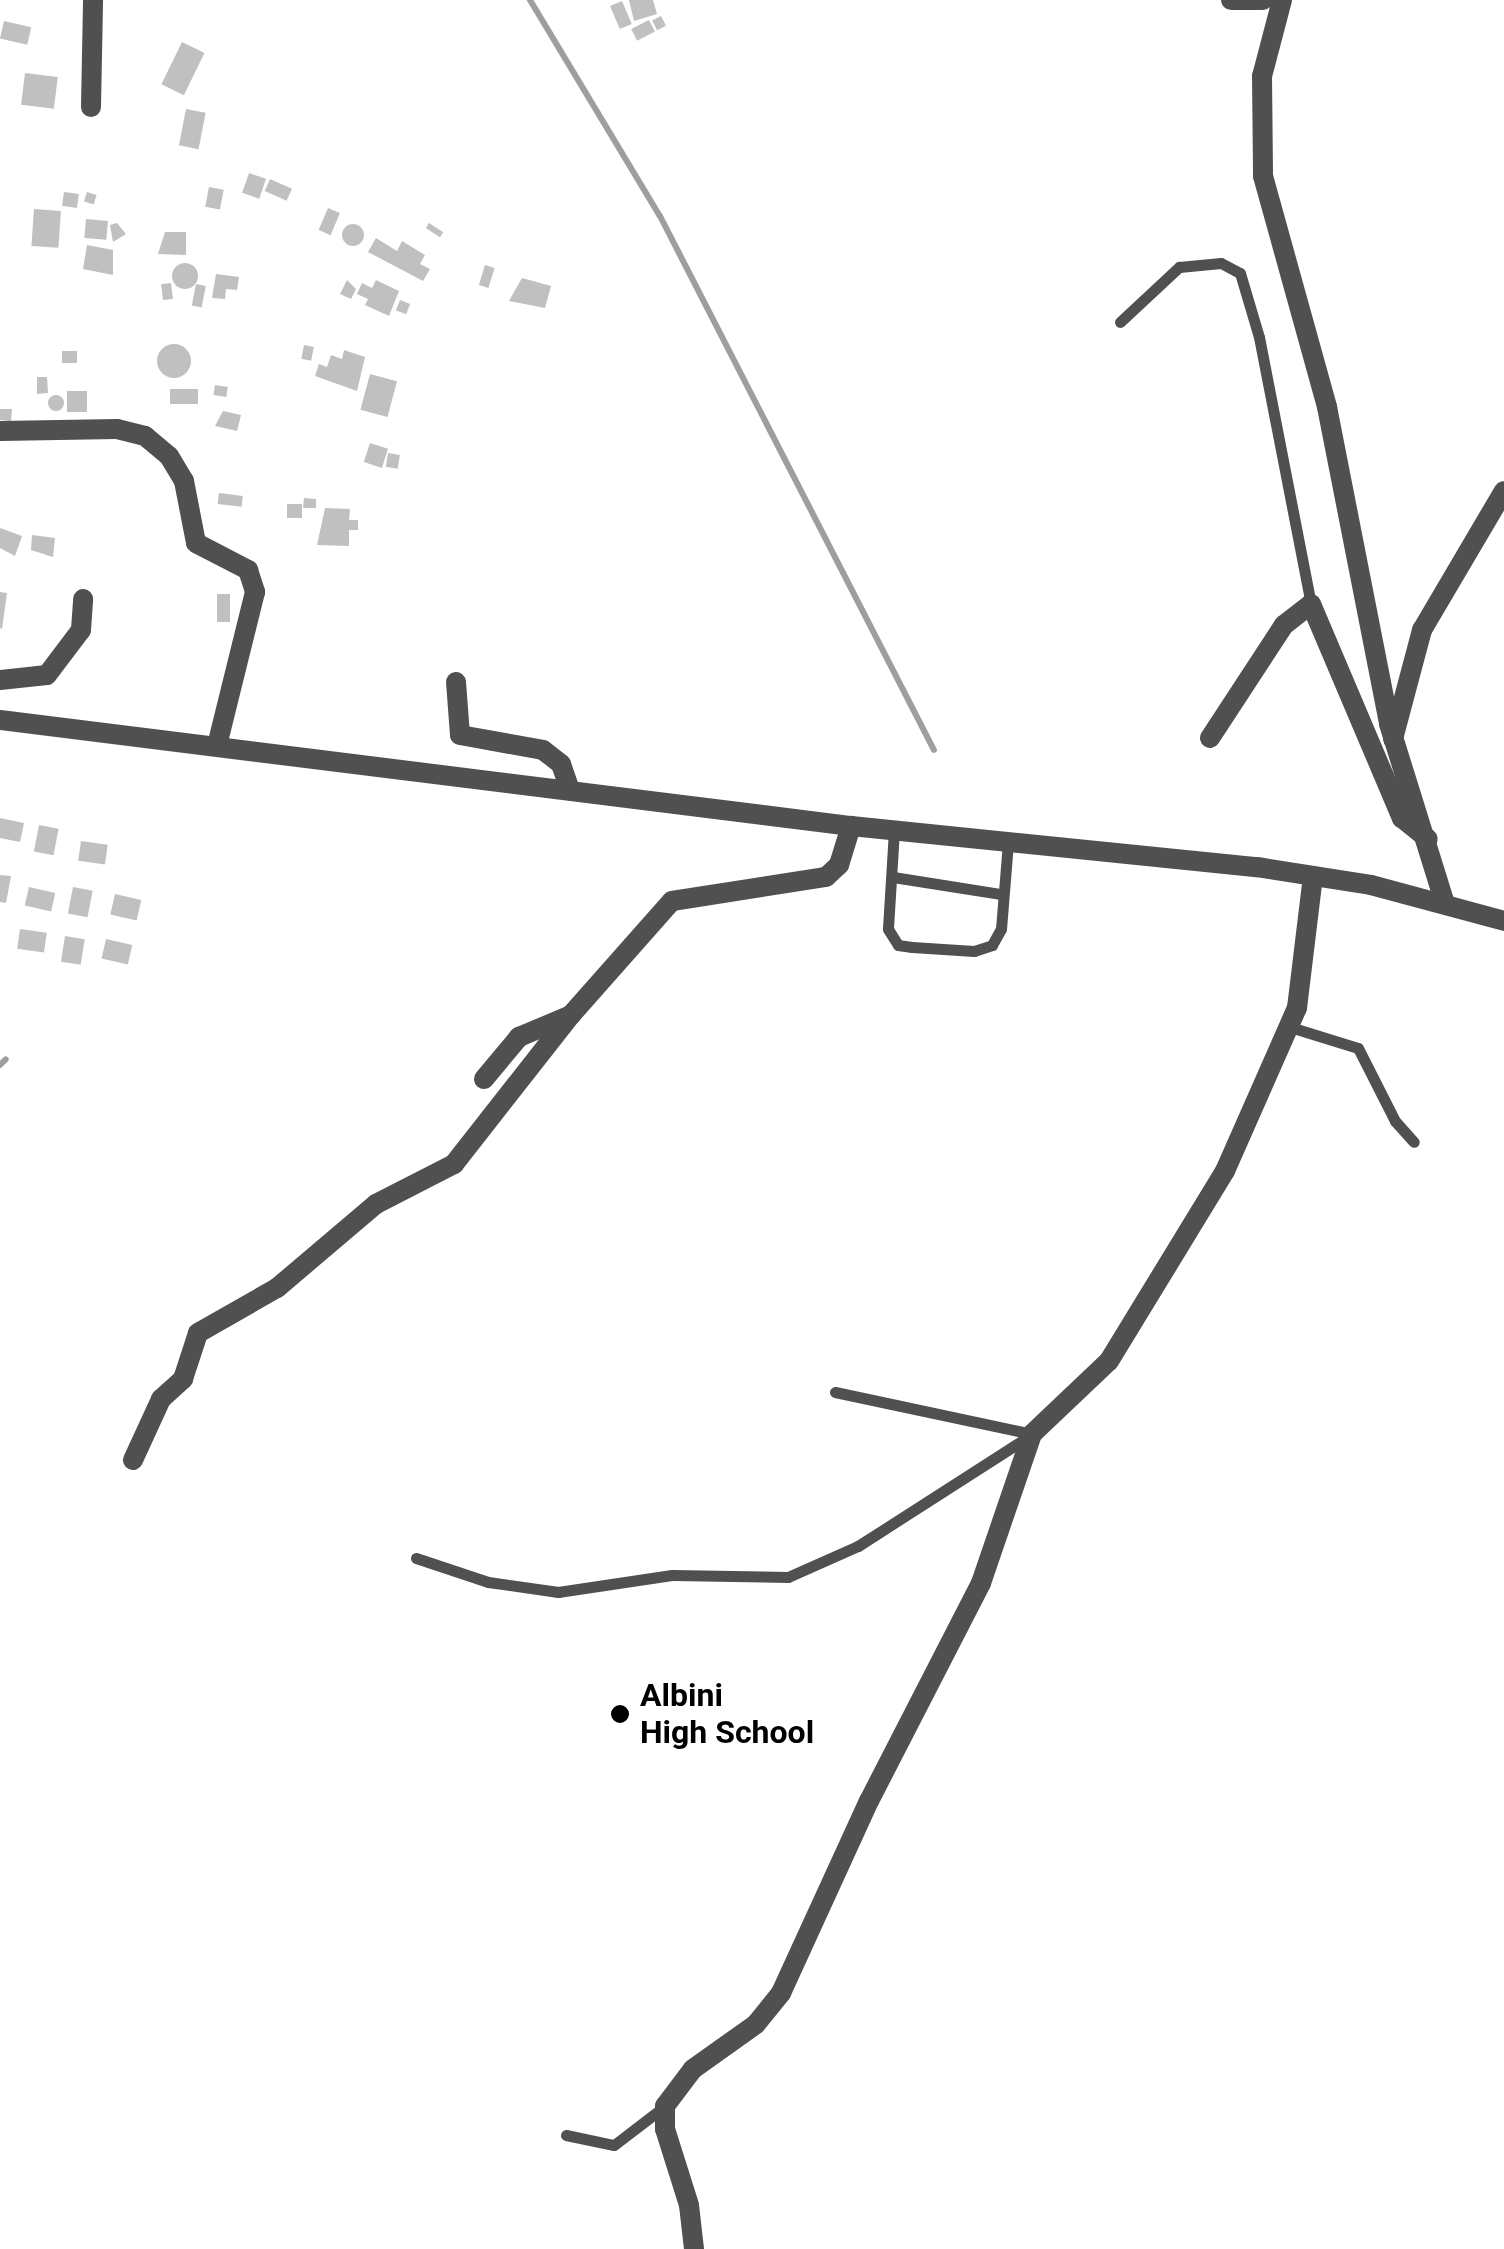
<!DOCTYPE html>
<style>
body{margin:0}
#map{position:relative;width:1504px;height:2249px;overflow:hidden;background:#fff;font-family:Roboto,sans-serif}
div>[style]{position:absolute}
.stream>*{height:6px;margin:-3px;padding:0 3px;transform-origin:3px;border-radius:3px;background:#9e9e9e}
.building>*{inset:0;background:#c0c0c0;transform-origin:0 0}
.round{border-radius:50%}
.service>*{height:11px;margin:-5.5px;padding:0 5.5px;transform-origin:5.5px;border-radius:5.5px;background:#505050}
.minor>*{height:20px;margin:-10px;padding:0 10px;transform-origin:10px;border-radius:10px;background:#505050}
.tertiary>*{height:20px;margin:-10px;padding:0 10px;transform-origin:10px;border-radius:10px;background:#505050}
.dots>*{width:28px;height:28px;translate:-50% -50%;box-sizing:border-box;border:5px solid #fff;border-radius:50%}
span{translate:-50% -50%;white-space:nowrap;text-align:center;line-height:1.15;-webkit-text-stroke:10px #fff;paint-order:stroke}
.poi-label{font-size:32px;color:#000;font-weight:700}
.left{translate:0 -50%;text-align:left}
</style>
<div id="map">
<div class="stream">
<div style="left:530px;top:0;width:252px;rotate:59deg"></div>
<div style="left:660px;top:216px;width:600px;rotate:62.84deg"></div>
<div style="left:0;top:1065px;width:8px;rotate:-45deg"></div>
</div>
<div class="building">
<div style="clip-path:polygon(629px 0,653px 0,657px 14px,634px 21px)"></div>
<div style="left:622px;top:1px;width:25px;height:13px;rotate:67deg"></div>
<div style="left:661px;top:16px;width:11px;height:10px;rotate:63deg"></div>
<div style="left:649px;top:20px;width:13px;height:20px;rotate:63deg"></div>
<div style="left:4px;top:21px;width:28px;height:18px;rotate:13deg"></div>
<div style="left:182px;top:42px;width:25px;height:47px;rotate:26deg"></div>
<div style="left:25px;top:73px;width:33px;height:32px;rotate:7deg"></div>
<div style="left:186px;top:109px;width:20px;height:37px;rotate:11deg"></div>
<div style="left:249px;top:173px;width:18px;height:21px;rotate:19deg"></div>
<div style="left:270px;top:179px;width:24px;height:13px;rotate:24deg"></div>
<div style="left:209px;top:187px;width:15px;height:20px;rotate:11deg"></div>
<div style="left:64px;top:192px;width:15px;height:14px;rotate:8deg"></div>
<div style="left:87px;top:192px;width:10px;height:10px;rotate:17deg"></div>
<div style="left:328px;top:208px;width:13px;height:24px;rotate:23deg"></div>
<div style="left:34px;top:209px;width:27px;height:37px;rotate:4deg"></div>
<div style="left:86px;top:219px;width:22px;height:19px;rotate:5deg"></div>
<div style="clip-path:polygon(117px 223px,126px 234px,113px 242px,110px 225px)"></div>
<div style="left:429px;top:223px;width:17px;height:6px;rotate:33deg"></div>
<div class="round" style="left:342px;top:224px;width:22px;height:22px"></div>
<div style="clip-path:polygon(165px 232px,186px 232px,186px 255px,158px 254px)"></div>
<div style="clip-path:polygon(376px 238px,397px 251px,402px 241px,425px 255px,420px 264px,430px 269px,423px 281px,368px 252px)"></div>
<div style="clip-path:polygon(87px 245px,113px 250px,113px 275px,83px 269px)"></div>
<div class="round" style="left:172px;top:263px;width:26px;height:26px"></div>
<div style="left:485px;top:265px;width:10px;height:21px;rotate:17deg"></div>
<div style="clip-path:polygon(216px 274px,239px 277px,237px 290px,226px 289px,225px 299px,212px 298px)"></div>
<div style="clip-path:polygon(522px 278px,551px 286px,545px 308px,509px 301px)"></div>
<div style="clip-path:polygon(347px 280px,356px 289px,351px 299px,340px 294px)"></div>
<div style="clip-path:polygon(376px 280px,399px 291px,389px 316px,365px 305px,368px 299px,357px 294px,362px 283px,372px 288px)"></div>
<div style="left:171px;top:283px;width:16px;height:10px;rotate:83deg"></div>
<div style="left:196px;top:284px;width:10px;height:22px;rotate:11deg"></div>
<div style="left:400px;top:300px;width:11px;height:11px;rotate:22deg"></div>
<div class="round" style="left:157px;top:344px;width:34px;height:34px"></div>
<div style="left:304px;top:345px;width:10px;height:14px;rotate:11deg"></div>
<div style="clip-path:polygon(344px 350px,365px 357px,357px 391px,315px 376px,319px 364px,327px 367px,331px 355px,342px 359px)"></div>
<div style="left:77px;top:351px;width:12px;height:15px;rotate:90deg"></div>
<div style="left:370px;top:374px;width:28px;height:37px;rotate:15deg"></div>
<div style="clip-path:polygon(37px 377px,47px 377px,48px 393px,37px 394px)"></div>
<div style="left:215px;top:385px;width:13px;height:10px;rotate:9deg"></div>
<div style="left:170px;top:389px;width:28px;height:15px"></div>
<div style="left:67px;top:391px;width:20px;height:21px"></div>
<div class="round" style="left:48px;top:395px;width:16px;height:16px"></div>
<div style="clip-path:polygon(0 409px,12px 409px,11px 421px,0 420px)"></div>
<div style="clip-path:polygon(223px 411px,241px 415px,237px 431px,215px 426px)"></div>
<div style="left:370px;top:443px;width:19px;height:20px;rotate:18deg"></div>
<div style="left:388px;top:453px;width:12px;height:14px;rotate:9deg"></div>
<div style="left:219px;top:493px;width:24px;height:11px;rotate:7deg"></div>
<div style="clip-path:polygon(304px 498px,316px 499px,316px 508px,303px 508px)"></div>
<div style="left:287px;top:504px;width:15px;height:14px"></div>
<div style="clip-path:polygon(325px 508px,350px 509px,349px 520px,358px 520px,358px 530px,349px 530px,349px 546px,317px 545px)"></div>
<div style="clip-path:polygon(0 528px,22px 536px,15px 556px,0 548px)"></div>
<div style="clip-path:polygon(32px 535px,55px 538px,53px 557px,31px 550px)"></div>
<div style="clip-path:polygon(0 592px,7px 593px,2px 629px,0 628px)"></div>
<div style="left:217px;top:594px;width:13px;height:28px"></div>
<div style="clip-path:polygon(0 818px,24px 823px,20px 842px,0 838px)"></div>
<div style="left:39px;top:825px;width:20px;height:27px;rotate:11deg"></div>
<div style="left:81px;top:841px;width:27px;height:20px;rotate:8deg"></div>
<div style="clip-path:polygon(0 875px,11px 876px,6px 903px,0 902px)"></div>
<div style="left:29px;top:887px;width:27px;height:19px;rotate:13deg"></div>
<div style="left:73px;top:887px;width:20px;height:27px;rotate:11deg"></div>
<div style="left:115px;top:894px;width:27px;height:21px;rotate:13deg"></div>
<div style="left:20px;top:929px;width:27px;height:20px;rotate:8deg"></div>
<div style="left:65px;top:936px;width:20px;height:26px;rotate:9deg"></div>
<div style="left:106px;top:939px;width:27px;height:20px;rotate:13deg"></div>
</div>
<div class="service">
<div style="left:1120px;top:322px;width:81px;rotate:-43deg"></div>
<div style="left:1179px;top:267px;width:42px;rotate:-5.4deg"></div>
<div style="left:1221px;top:263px;width:21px;rotate:28deg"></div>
<div style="left:1240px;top:273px;width:67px;rotate:73.5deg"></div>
<div style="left:1259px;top:337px;width:272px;rotate:79deg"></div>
<div style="left:894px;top:830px;width:99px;rotate:93.5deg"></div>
<div style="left:888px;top:929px;width:19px;rotate:58deg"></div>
<div style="left:898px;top:945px;width:14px;rotate:8deg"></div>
<div style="left:912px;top:947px;width:62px;rotate:3.7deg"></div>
<div style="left:974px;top:951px;width:19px;rotate:-18deg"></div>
<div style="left:992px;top:945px;width:18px;rotate:-61deg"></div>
<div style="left:1001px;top:929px;width:87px;rotate:-85.4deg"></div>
<div style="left:893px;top:877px;width:108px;rotate:9deg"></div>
<div style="left:1290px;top:1027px;width:71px;rotate:17.2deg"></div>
<div style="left:1358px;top:1048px;width:82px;rotate:63.1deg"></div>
<div style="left:1395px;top:1121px;width:28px;rotate:48deg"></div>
<div style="left:835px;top:1392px;width:201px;rotate:12deg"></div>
<div style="left:416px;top:1558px;width:76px;rotate:18.4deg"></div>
<div style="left:488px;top:1582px;width:71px;rotate:8.1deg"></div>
<div style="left:558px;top:1592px;width:115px;rotate:-8.5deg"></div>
<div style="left:672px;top:1575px;width:116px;rotate:1deg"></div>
<div style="left:788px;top:1577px;width:77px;rotate:-23.9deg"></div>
<div style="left:858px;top:1546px;width:202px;rotate:-32.7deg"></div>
<div style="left:566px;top:2135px;width:49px;rotate:11.8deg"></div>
<div style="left:614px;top:2145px;width:64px;rotate:-37.4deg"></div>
</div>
<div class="minor">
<div style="left:1231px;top:0;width:32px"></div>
<div style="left:1282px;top:0;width:79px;rotate:104.7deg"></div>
<div style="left:1262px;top:76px;width:100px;rotate:89.4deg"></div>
<div style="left:1263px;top:176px;width:240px;rotate:74.5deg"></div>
<div style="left:1327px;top:407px;width:323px;rotate:78.9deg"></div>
<div style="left:1389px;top:724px;width:185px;rotate:72.7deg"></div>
<div style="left:91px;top:107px;width:107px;rotate:-88.9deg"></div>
<div style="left:0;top:431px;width:117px;rotate:-1deg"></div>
<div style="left:117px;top:429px;width:29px;rotate:14deg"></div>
<div style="left:145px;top:436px;width:31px;rotate:40deg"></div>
<div style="left:169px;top:456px;width:29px;rotate:59deg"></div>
<div style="left:184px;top:481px;width:63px;rotate:79deg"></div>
<div style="left:196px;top:543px;width:59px;rotate:27.4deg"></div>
<div style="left:248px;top:570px;width:23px;rotate:72deg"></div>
<div style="left:255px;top:592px;width:159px;rotate:103.9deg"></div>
<div style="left:0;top:680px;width:47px;rotate:-6.1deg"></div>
<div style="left:47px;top:675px;width:56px;rotate:-52.9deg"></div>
<div style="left:81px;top:630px;width:31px;rotate:-86deg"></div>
<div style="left:456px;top:682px;width:53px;rotate:85.7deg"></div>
<div style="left:460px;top:735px;width:84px;rotate:10.2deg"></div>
<div style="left:543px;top:750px;width:23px;rotate:38deg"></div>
<div style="left:561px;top:764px;width:28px;rotate:71deg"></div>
<div style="left:1210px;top:738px;width:135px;rotate:-56.8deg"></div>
<div style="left:1284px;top:625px;width:34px;rotate:-38deg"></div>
<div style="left:1311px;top:604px;width:233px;rotate:67deg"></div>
<div style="left:1402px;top:818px;width:33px;rotate:39deg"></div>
<div style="left:1393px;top:739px;width:113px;rotate:-75.1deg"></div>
<div style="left:1422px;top:630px;width:161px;rotate:-59.5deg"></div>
<div style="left:484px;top:1079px;width:55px;rotate:-50.2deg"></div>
<div style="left:519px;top:1037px;width:56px;rotate:-22.9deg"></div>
<div style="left:571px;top:1015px;width:152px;rotate:-48.5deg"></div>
<div style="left:672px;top:901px;width:156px;rotate:-8.9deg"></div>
<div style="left:826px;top:877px;width:18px;rotate:-43deg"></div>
<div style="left:839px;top:865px;width:41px;rotate:-72.9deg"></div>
<div style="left:133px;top:1460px;width:67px;rotate:-65.3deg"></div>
<div style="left:161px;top:1399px;width:30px;rotate:-42deg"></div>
<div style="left:183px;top:1379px;width:48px;rotate:-71.9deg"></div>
<div style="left:198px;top:1333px;width:91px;rotate:-29.7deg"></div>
<div style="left:277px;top:1288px;width:130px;rotate:-40.3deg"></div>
<div style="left:376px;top:1204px;width:88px;rotate:-27.1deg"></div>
<div style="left:454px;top:1164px;width:189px;rotate:-51.9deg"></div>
<div style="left:694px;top:2249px;width:44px;rotate:-96.5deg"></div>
<div style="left:689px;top:2205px;width:80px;rotate:-107.5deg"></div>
<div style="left:665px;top:2129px;width:23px;rotate:-90deg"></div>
<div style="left:665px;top:2106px;width:46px;rotate:-52.9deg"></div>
<div style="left:693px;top:2069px;width:77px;rotate:-35.5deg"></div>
<div style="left:756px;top:2024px;width:40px;rotate:-51deg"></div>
<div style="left:781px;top:1993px;width:211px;rotate:-65.4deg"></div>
<div style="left:869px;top:1801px;width:245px;rotate:-62.8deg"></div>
<div style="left:981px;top:1583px;width:157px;rotate:-71.1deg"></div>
<div style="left:1032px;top:1434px;width:106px;rotate:-43.5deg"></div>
<div style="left:1109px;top:1361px;width:223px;rotate:-58.6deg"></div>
<div style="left:1225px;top:1171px;width:178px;rotate:-66.2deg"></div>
<div style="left:1297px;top:1008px;width:133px;rotate:-83.1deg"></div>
</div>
<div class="tertiary">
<div style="left:0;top:720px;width:858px;rotate:7.1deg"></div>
<div style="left:851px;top:826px;width:408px;rotate:5.8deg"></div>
<div style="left:1257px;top:867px;width:115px;rotate:9deg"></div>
<div style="left:1371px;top:885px;width:138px;rotate:15.1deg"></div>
</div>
<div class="dots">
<div style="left:620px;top:1714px;background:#000"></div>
</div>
<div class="poi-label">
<span class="left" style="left:640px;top:1714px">Albini<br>High School</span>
</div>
</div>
